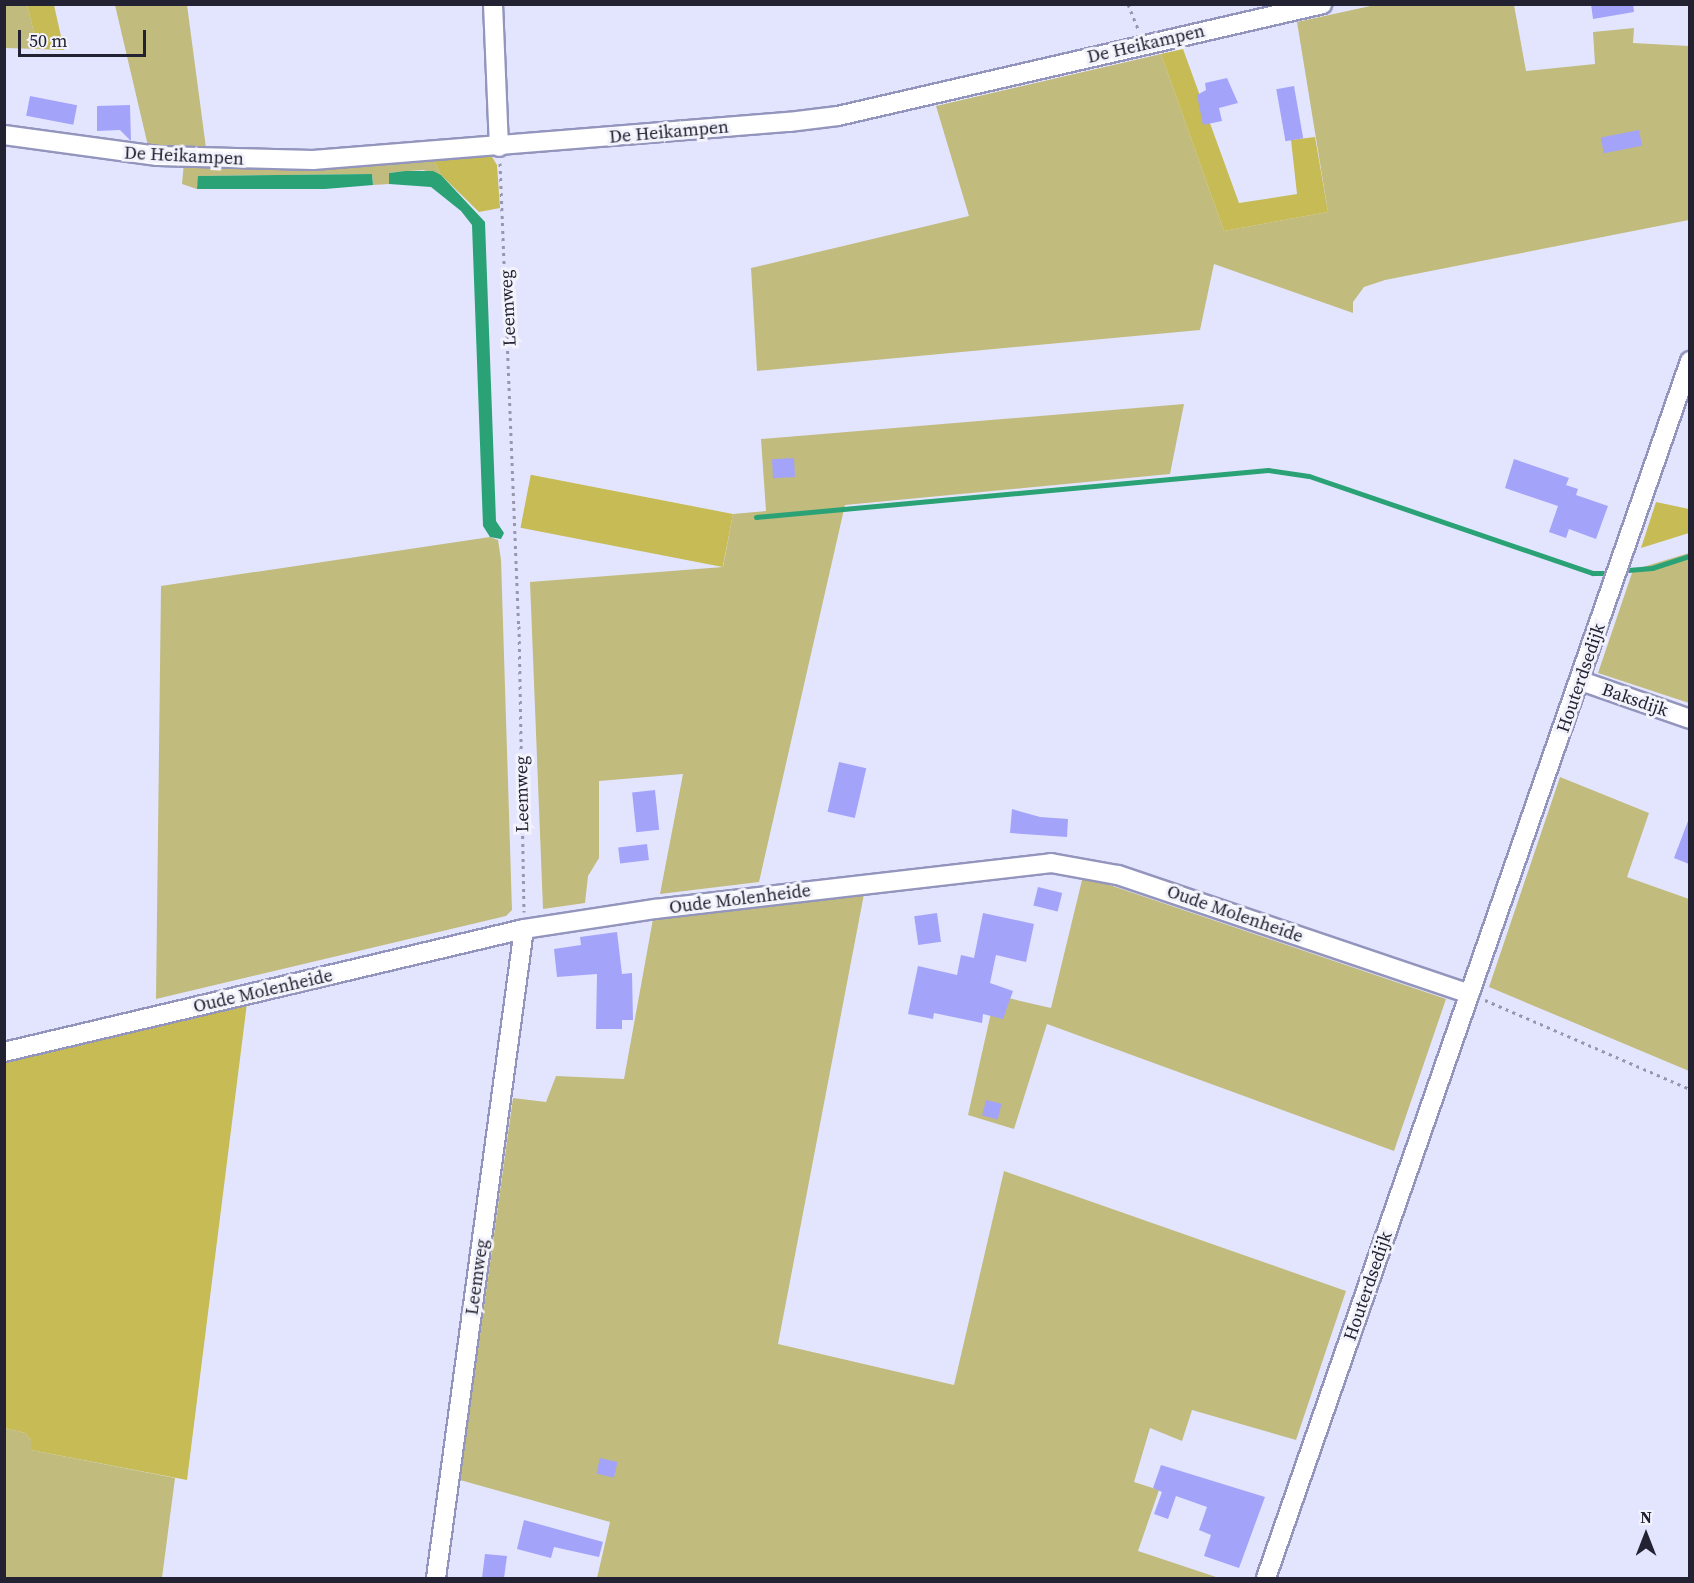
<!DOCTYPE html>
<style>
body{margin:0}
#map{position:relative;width:1694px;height:1583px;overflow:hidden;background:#e3e5ff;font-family:"Source Serif 4",serif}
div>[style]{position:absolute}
.green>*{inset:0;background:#c1bb7d}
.forest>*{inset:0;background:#c6bb55;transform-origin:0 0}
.water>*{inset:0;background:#2aa276}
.stream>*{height:5px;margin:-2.5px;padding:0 2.5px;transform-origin:2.5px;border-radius:2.5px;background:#2aa276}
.building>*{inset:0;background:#a4a3fa;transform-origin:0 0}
.path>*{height:3px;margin-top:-1.5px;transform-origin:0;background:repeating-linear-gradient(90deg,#9697ad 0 3px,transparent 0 7.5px)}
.roads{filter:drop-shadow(2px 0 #9395bd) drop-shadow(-2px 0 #9395bd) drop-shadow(0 2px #9395bd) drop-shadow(0 -2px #9395bd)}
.minor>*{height:18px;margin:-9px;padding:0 9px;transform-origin:9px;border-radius:9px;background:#fff}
span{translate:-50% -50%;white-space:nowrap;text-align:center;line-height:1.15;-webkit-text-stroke:6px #f3f3fc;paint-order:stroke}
.street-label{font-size:18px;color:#222232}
.frame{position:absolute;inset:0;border:6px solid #222232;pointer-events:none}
.north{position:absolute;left:1616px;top:1505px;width:60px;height:60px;-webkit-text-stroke:4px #f3f3fc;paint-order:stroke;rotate:0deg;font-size:16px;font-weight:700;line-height:24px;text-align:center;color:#222232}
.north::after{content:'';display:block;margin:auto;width:21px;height:27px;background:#222232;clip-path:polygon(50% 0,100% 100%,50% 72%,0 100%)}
.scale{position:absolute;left:18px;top:30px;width:128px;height:27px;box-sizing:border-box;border:3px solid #222232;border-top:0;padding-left:8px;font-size:18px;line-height:21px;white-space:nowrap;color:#222232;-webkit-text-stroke:4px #f3f3fc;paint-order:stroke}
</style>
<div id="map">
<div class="green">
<div style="clip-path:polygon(5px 5px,27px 5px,38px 49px,5px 48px)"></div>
<div style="clip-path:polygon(115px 5px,187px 5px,206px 148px,148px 146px)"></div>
<div style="clip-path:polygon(1375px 5px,1514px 5px,1526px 71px,1595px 64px,1593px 32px,1634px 28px,1633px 43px,1689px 46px,1689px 220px,1385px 280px,1364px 287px,1353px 302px,1353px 313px,1214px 264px,1200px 330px,757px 371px,751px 268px,969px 216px,936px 106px,1161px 54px,1224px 231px,1328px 212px,1297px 22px)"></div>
<div style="clip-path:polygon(432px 156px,441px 175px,423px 170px,395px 172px,389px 173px,389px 184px,373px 185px,372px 174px,199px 176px,197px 189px,182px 184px,184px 162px)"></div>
<div style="clip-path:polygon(1184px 404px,1170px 474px,845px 505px,759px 882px,660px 894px,683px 774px,599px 781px,599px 858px,588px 876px,585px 903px,543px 909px,530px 582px,723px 567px,733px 514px,766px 511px,761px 439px)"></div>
<div style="clip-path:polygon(490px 537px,498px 540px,501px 560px,512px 910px,506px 916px,156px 999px,161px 586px)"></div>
<div style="clip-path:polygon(1689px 553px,1689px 703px,1598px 673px,1633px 570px)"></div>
<div style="clip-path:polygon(1560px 777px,1649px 813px,1627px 877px,1689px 899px,1689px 1071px,1489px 987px)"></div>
<div style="clip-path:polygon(1083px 876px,1446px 999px,1394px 1151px,1047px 1024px,1014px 1129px,968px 1115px,995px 995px,1051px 1008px)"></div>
<div style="clip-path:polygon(864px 894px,778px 1344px,954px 1385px,1004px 1171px,1346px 1291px,1296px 1440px,1192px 1410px,1182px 1441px,1150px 1428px,1134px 1482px,1159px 1490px,1138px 1551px,1219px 1578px,597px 1578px,610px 1522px,460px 1480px,513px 1098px,546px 1102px,556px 1076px,624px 1079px,653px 919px)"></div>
<div style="clip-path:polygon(5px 1428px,25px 1433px,31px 1440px,31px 1450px,175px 1478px,162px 1578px,5px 1578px)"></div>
</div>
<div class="forest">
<div style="clip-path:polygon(27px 5px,54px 5px,64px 50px,38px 49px)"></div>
<div style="clip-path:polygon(1183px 49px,1239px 203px,1297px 194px,1291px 140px,1315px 137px,1328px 212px,1224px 231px,1161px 54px)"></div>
<div style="clip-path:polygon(489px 152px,497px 165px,500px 208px,479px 212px,441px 175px,432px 156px)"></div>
<div style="clip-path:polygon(1656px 502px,1689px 509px,1689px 533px,1641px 548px)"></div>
<div style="left:733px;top:514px;width:54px;height:206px;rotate:101deg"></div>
<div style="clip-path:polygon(247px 1003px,187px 1480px,31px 1450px,31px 1440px,25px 1433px,5px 1428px,4px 1061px)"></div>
</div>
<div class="water">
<div style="clip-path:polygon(405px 171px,433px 171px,441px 175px,485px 222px,496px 521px,504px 533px,501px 539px,490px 537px,483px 526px,472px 225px,461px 211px,431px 187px,389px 184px,389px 173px)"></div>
<div style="clip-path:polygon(372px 174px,373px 185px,325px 189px,197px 189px,198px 176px)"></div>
</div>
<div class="stream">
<div style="left:756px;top:517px;width:514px;rotate:-5.24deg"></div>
<div style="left:1268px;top:470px;width:41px;rotate:8.3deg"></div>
<div style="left:1309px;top:476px;width:300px;rotate:18.9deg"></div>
<div style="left:1593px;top:573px;width:16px"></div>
<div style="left:1628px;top:570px;width:24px;rotate:-5deg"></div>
<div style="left:1652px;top:568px;width:40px;rotate:-18deg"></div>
</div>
<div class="building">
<div style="clip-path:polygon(1591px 4px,1633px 4px,1634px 12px,1593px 19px)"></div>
<div style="clip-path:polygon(1227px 78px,1238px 103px,1219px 108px,1222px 121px,1203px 125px,1197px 95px,1206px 90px,1205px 83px)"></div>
<div style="left:1294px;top:86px;width:53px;height:18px;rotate:80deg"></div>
<div style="left:30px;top:96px;width:48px;height:20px;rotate:11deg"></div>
<div style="clip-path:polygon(130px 105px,131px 141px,120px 130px,97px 131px,97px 106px)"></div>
<div style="left:1639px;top:130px;width:16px;height:39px;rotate:79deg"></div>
<div style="left:794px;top:458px;width:19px;height:22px;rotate:87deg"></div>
<div style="clip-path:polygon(1514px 459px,1569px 478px,1566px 485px,1578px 489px,1576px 495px,1608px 506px,1596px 539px,1569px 529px,1566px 538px,1549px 532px,1558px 506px,1505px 488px)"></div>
<div style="left:839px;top:762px;width:28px;height:51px;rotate:13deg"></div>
<div style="left:655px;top:790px;width:40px;height:23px;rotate:84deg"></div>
<div style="clip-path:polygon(1012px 809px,1040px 817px,1068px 819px,1067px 837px,1010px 833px)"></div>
<div style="clip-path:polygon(1688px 821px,1689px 822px,1689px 864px,1674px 858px)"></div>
<div style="left:647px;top:844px;width:16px;height:29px;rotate:83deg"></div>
<div style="left:1038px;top:887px;width:25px;height:19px;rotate:14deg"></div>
<div style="left:937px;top:913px;width:29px;height:23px;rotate:82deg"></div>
<div style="clip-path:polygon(983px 913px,1034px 924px,1026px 962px,996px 955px,990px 983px,1013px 991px,1003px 1019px,983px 1014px,982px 1023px,934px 1013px,933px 1019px,908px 1014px,918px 966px,957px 975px,961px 955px,974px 958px)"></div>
<div style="clip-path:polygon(617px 932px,622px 974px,632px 973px,633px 1020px,622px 1020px,622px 1029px,596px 1029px,597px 974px,557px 977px,554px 949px,581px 945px,580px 937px)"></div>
<div style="left:986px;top:1100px;width:16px;height:16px;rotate:14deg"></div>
<div style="left:600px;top:1458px;width:18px;height:16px;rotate:13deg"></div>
<div style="clip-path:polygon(1161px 1465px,1265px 1497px,1239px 1568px,1204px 1556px,1211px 1535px,1199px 1530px,1207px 1507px,1176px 1496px,1168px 1519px,1154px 1514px,1162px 1492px,1153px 1488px)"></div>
<div style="clip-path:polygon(524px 1520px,603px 1542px,599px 1557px,554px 1547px,551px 1558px,517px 1549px)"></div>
<div style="clip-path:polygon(485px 1554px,507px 1556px,504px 1578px,482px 1578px)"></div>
</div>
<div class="path">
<div style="left:1128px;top:4px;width:27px;rotate:68deg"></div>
<div style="left:500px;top:163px;width:463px;rotate:87.7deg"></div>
<div style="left:519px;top:626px;width:286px;rotate:89deg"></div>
<div style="left:1485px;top:1000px;width:223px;rotate:23.5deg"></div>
</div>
<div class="roads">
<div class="minor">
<div style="left:493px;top:4px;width:143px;rotate:87.6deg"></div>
<div style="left:4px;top:135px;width:155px;rotate:7.8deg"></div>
<div style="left:158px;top:156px;width:155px;rotate:1.5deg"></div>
<div style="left:313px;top:160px;width:478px;rotate:-4.6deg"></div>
<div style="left:789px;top:122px;width:49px;rotate:-7deg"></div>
<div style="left:838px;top:116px;width:497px;rotate:-13deg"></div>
<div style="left:1581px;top:681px;width:115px;rotate:19.2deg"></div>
<div style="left:4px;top:1052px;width:534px;rotate:-13.31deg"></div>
<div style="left:524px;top:929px;width:133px;rotate:-8.7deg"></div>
<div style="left:655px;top:909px;width:399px;rotate:-6.6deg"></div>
<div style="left:1051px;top:863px;width:68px;rotate:10.2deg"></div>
<div style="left:1118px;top:875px;width:371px;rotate:18.7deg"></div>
<div style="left:436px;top:1578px;width:655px;rotate:-82.28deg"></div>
<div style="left:1266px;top:1578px;width:1289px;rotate:-70.79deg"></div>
</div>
</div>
<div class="street-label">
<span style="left:1146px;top:44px;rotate:-13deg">De Heikampen</span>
<span style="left:669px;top:132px;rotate:-5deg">De Heikampen</span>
<span style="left:184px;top:156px;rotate:3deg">De Heikampen</span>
<span style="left:508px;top:308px;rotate:-93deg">Leemweg</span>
<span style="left:1581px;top:678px;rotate:-71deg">Houterdsedijk</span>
<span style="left:1635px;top:700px;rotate:19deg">Baksdijk</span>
<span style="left:522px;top:794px;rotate:-91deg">Leemweg</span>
<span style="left:740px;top:899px;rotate:-7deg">Oude Molenheide</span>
<span style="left:1235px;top:914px;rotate:19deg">Oude Molenheide</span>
<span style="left:263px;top:991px;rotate:-13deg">Oude Molenheide</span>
<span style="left:477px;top:1277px;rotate:-82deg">Leemweg</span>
<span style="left:1368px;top:1286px;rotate:-71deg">Houterdsedijk</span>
</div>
<div class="frame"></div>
<div class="north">N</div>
<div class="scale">50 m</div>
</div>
